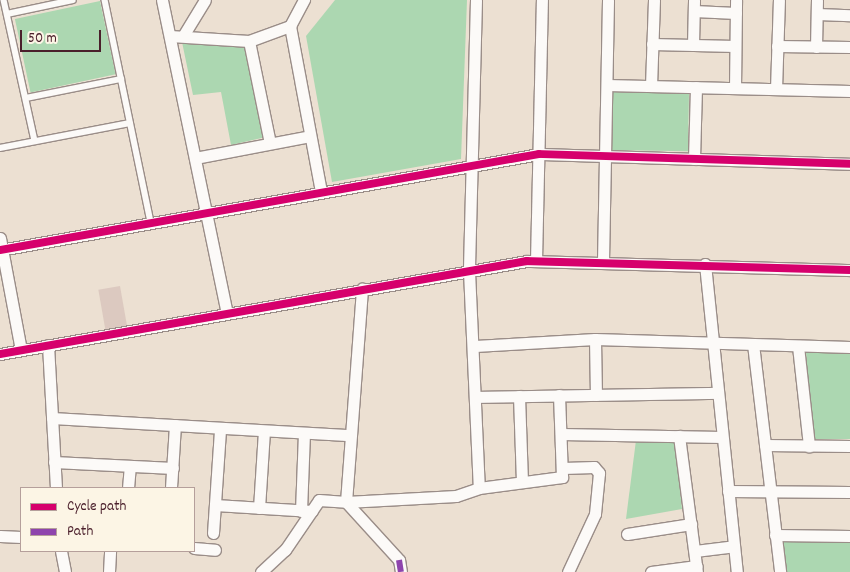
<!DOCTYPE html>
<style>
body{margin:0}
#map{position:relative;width:850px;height:572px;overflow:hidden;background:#ece0d2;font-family:Dekko,sans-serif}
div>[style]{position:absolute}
.green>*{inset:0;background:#acd7b1;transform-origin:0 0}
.building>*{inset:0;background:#dcc9c0;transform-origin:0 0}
.roads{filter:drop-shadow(1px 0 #9a8d88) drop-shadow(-1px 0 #9a8d88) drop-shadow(0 1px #9a8d88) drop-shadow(0 -1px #9a8d88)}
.lane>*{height:5.5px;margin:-2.75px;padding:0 2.75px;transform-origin:2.75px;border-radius:2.75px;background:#fcfaf8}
.street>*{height:11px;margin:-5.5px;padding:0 5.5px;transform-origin:5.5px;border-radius:5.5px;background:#fcfaf8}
.quiet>*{height:6px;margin-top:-3px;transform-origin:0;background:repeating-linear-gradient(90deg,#8e44ad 0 12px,transparent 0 18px)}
.cycleway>*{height:8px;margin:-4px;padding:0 4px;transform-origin:4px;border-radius:4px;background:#d6006c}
span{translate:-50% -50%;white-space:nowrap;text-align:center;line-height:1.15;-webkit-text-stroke:5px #fcf5e5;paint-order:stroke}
.legend{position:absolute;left:20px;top:487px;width:175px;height:65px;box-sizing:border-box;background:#fcf5e5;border:1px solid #b59f9b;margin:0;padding:6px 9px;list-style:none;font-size:15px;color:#4a1f2b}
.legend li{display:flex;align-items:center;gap:10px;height:25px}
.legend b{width:25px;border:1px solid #b59f9b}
.scale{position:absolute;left:20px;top:30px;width:81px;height:22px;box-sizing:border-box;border:2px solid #4a1f2b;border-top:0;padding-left:6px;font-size:15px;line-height:18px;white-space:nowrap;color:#4a1f2b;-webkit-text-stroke:4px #fcf5e5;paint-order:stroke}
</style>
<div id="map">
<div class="green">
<div style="clip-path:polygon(335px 0,467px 0,461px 159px,332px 182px,306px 36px)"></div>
<div style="left:100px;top:1px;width:75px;height:87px;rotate:78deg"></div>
<div style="clip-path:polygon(182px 42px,247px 47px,266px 137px,231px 145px,221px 92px,193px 95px)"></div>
<div style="left:612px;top:92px;width:77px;height:58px;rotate:1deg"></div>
<div style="clip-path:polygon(806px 352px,850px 353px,850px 439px,812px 439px)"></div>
<div style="clip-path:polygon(636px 440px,675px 440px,682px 509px,626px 519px)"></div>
<div style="left:784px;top:540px;width:66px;height:32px"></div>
</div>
<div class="building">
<div style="left:120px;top:286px;width:42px;height:22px;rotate:80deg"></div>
</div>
<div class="roads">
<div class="lane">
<div style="left:4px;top:0;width:144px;rotate:77.6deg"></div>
<div style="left:105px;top:0;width:228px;rotate:78.3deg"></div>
<div style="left:7px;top:14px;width:67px;rotate:-12deg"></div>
<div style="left:26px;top:98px;width:97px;rotate:-11.3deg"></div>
<div style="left:0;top:148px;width:132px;rotate:-10.9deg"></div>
</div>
<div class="street">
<div style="left:162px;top:0;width:320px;rotate:78.3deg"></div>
<div style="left:476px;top:0;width:271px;rotate:91.5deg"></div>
<div style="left:469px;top:271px;width:217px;rotate:87.4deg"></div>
<div style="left:694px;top:11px;width:42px;rotate:2.7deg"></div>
<div style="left:817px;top:14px;width:33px;rotate:2deg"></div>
<div style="left:290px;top:26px;width:169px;rotate:79.4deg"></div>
<div style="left:170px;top:36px;width:79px;rotate:3.6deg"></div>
<div style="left:249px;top:41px;width:44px;rotate:-20.1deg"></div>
<div style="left:290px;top:26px;width:30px;rotate:-62deg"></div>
<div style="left:183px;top:36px;width:42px;rotate:-58.6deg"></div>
<div style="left:249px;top:41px;width:104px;rotate:78.4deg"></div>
<div style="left:652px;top:44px;width:83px;rotate:1.4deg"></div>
<div style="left:693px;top:45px;width:45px;rotate:-88.7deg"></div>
<div style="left:777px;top:46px;width:73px;rotate:0.8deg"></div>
<div style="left:816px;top:47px;width:47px;rotate:-88.8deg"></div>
<div style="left:607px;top:85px;width:243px;rotate:1.4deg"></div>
<div style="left:651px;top:86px;width:86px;rotate:-88deg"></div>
<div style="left:735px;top:88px;width:88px;rotate:-89.3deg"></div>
<div style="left:776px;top:89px;width:89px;rotate:-88.1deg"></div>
<div style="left:195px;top:158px;width:117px;rotate:-10.8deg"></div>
<div style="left:694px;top:159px;width:72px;rotate:-88.4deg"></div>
<div style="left:0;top:238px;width:114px;rotate:79.4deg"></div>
<div style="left:0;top:250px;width:547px;rotate:-10.1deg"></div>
<div style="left:539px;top:154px;width:311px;rotate:1.8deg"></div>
<div style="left:536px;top:261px;width:261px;rotate:-88.7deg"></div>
<div style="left:603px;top:261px;width:261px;rotate:-88.9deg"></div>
<div style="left:705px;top:264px;width:310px;rotate:84.1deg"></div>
<div style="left:595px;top:339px;width:56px;rotate:89deg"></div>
<div style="left:753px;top:344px;width:230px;rotate:83.2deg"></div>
<div style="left:48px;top:345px;width:143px;rotate:86.8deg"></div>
<div style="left:475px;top:346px;width:120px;rotate:-3.3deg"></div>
<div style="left:595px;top:339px;width:255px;rotate:1.8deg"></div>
<div style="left:798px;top:346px;width:101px;rotate:83.7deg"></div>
<div style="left:0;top:354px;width:535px;rotate:-10.01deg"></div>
<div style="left:527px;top:261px;width:323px;rotate:1.6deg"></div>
<div style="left:519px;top:396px;width:86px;rotate:88deg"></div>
<div style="left:478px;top:397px;width:239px;rotate:-1deg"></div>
<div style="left:52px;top:418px;width:299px;rotate:3.3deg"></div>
<div style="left:561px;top:434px;width:161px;rotate:1.1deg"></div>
<div style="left:679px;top:436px;width:137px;rotate:82.5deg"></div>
<div style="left:765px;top:445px;width:85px;rotate:0.7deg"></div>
<div style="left:54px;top:462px;width:119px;rotate:2.9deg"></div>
<div style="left:563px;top:468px;width:31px;rotate:-2deg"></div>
<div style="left:594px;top:467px;width:8px;rotate:50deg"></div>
<div style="left:599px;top:473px;width:41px;rotate:95.6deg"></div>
<div style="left:595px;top:514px;width:64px;rotate:115deg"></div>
<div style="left:128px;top:488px;width:22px;rotate:-85deg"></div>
<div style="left:171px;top:488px;width:63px;rotate:-86.4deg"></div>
<div style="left:728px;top:491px;width:122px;rotate:0.5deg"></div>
<div style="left:215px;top:505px;width:97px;rotate:3.5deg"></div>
<div style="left:259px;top:508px;width:77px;rotate:-86.3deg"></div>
<div style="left:301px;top:511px;width:78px;rotate:-87.8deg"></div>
<div style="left:213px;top:533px;width:103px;rotate:-86.1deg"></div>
<div style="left:627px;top:534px;width:65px;rotate:-8.9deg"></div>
<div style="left:775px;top:535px;width:75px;rotate:0.8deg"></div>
<div style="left:0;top:536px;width:21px;rotate:3deg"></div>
<div style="left:194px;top:548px;width:21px;rotate:5deg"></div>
<div style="left:61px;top:551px;width:21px;rotate:79deg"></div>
<div style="left:695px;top:551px;width:39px;rotate:-7deg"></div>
<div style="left:109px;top:572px;width:21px;rotate:-87deg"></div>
<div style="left:261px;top:572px;width:33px;rotate:-43deg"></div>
<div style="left:285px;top:550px;width:60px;rotate:-55.8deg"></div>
<div style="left:319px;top:500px;width:27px;rotate:4deg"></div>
<div style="left:346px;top:502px;width:214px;rotate:-85.7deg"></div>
<div style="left:401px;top:572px;width:12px;rotate:-99deg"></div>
<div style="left:399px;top:560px;width:79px;rotate:-132.4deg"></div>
<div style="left:346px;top:502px;width:110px;rotate:-3.1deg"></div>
<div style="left:456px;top:496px;width:24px;rotate:-19deg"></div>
<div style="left:479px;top:488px;width:84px;rotate:-7.5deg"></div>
<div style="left:562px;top:477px;width:82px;rotate:-92.1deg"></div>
<div style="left:651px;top:572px;width:46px;rotate:-7.4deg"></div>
</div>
</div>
<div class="quiet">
<div style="left:399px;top:560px;width:12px;rotate:81deg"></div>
</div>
<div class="cycleway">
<div style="left:0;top:250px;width:547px;rotate:-10.1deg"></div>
<div style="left:539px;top:154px;width:311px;rotate:1.8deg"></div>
<div style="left:0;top:354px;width:535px;rotate:-10.01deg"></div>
<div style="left:527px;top:261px;width:323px;rotate:1.6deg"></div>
</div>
<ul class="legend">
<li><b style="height:6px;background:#d6006c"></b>Cycle path</li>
<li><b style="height:6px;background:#8e44ad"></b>Path</li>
</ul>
<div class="scale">50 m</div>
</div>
